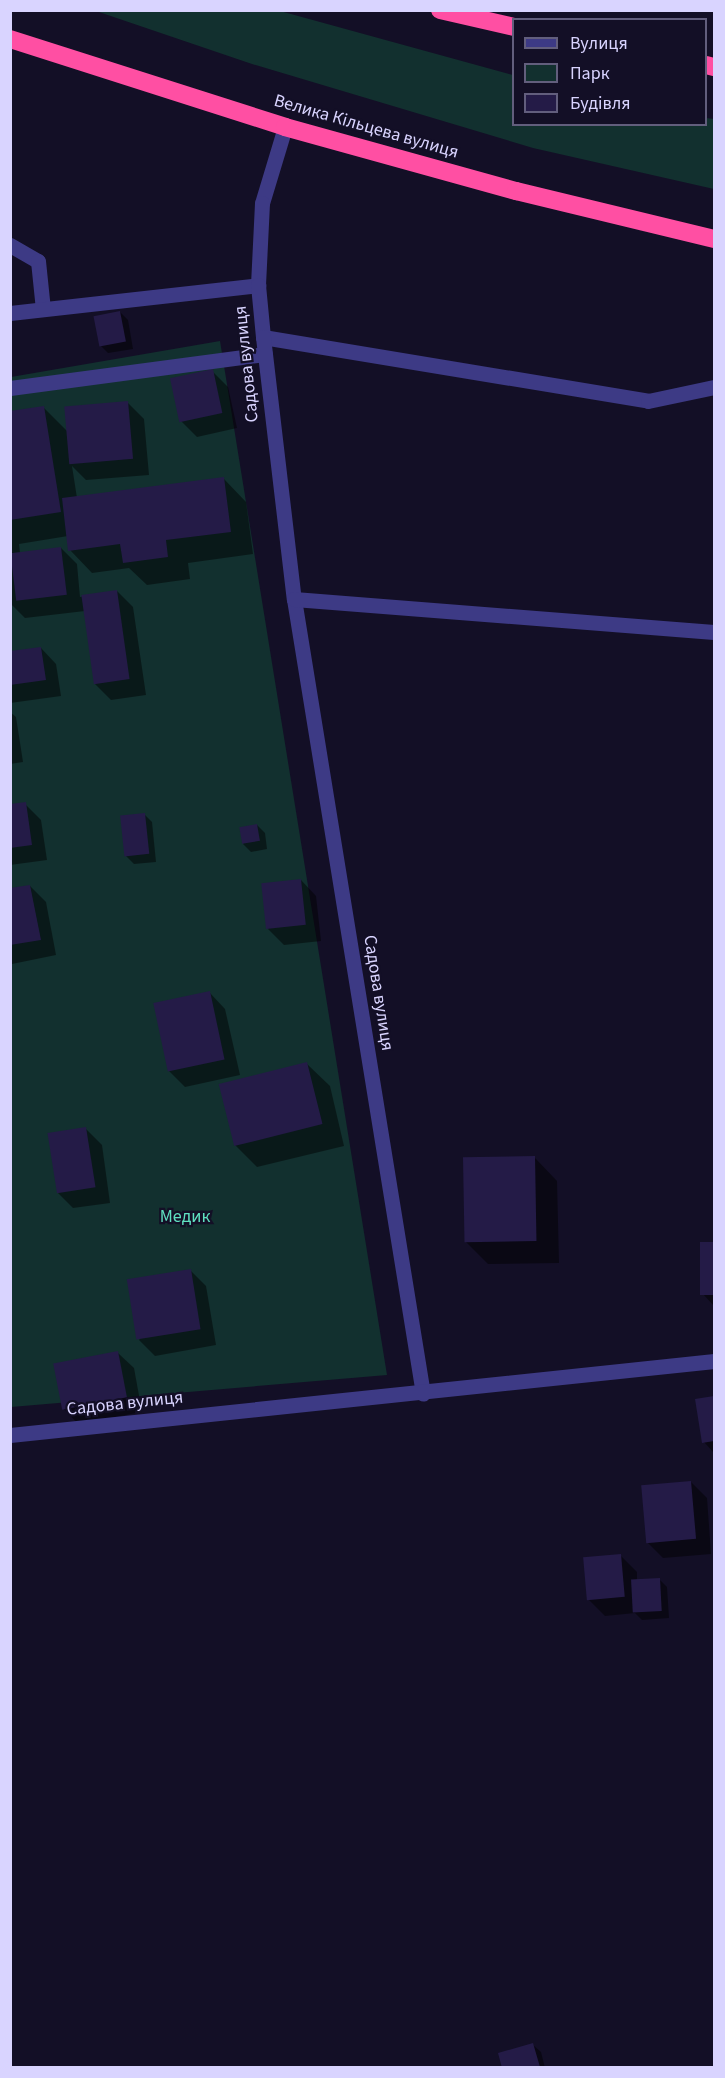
<!DOCTYPE html>
<meta charset="utf-8">
<style>
body{margin:0}
#map{position:relative;width:725px;height:2078px;overflow:hidden;background:#130f26;font-family:"Source Sans 3",sans-serif}
div>[style]{position:absolute}
.green>*{inset:0;background:#12302f}
.shadow>*{inset:0;background:#0007}
.building>*{inset:0;background:#241b47;transform-origin:0 0}
.lane>*{height:15px;margin:-7.5px;padding:0 7.5px;transform-origin:7.5px;border-radius:7.5px;background:#3d3a85}
.street>*{height:15px;margin:-7.5px;padding:0 7.5px;transform-origin:7.5px;border-radius:7.5px;background:#3d3a85}
.highway>*{height:18px;margin:-9px;padding:0 9px;transform-origin:9px;border-radius:9px;background:#ff4fa3}
span{translate:-50% -50%;white-space:nowrap;text-align:center;line-height:1.15;-webkit-text-stroke:4.5px #130f26;paint-order:stroke}
.street-label{font-size:18px;color:#d9d4ff}
.park-label{font-size:18px;color:#5fe0c0}
.frame{position:absolute;inset:0;border:12px solid #d9d4ff;pointer-events:none}
.legend{position:absolute;left:512px;top:18px;width:195px;height:108px;box-sizing:border-box;background:#130f26;border:2px solid #625e7d;margin:0;padding:8px 10px;list-style:none;font-size:18px;color:#d9d4ff}
.legend li{display:flex;align-items:center;gap:12px;height:30px}
.legend b{width:30px;border:2px solid #625e7d}
</style>
<div id="map">
<div class="green">
<div style="clip-path:polygon(96px 11px,280px 11px,513px 75px,514px 124px,706px 124px,706px 118px,714px 119px,714px 189px,533px 148px,252px 64px)"></div>
<div style="clip-path:polygon(220px 341px,387px 1375px,11px 1407px,11px 377px)"></div>
</div>
<div class="shadow">
<div style="clip-path:polygon(120px 312px,128px 320px,133px 349px,108px 353px,100px 345px)"></div>
<div style="clip-path:polygon(212px 371px,228px 387px,237px 428px,197px 437px,181px 421px)"></div>
<div style="clip-path:polygon(128px 403px,144px 419px,149px 475px,86px 480px,72px 466px,77px 498px,224px 479px,246px 502px,253px 554px,188px 563px,190px 579px,147px 585px,129px 568px,92px 573px,70px 550px,68px 536px,19px 544px,20px 553px,61px 548px,77px 564px,80px 597px,117px 591px,133px 607px,146px 695px,111px 700px,95px 684px,85px 611px,25px 618px,10px 603px,10px 412px,43px 407px,67px 431px)"></div>
<div style="clip-path:polygon(41px 648px,56px 664px,61px 696px,10px 703px,10px 652px)"></div>
<div style="clip-path:polygon(10px 712px,16px 717px,23px 762px,10px 764px)"></div>
<div style="clip-path:polygon(25px 804px,41px 820px,47px 860px,10px 865px,10px 806px)"></div>
<div style="clip-path:polygon(144px 814px,152px 822px,156px 862px,134px 864px,126px 856px)"></div>
<div style="clip-path:polygon(257px 825px,265px 833px,267px 849px,251px 852px,243px 844px)"></div>
<div style="clip-path:polygon(301px 880px,316px 896px,321px 941px,284px 945px,268px 929px)"></div>
<div style="clip-path:polygon(30px 886px,46px 902px,56px 955px,12px 964px,10px 890px)"></div>
<div style="clip-path:polygon(210px 993px,225px 1009px,240px 1075px,185px 1087px,169px 1071px)"></div>
<div style="clip-path:polygon(307px 1064px,330px 1086px,344px 1146px,257px 1167px,234px 1144px)"></div>
<div style="clip-path:polygon(86px 1129px,102px 1145px,110px 1203px,73px 1208px,57px 1192px)"></div>
<div style="clip-path:polygon(535px 1158px,557px 1181px,559px 1263px,488px 1264px,465px 1241px)"></div>
<div style="clip-path:polygon(714px 1243px,714px 1306px,703px 1294px,701px 1244px)"></div>
<div style="clip-path:polygon(190px 1270px,206px 1286px,216px 1345px,155px 1356px,139px 1340px)"></div>
<div style="clip-path:polygon(118px 1353px,134px 1368px,142px 1412px,78px 1424px,63px 1408px)"></div>
<div style="clip-path:polygon(714px 1397px,714px 1453px,704px 1442px,697px 1400px)"></div>
<div style="clip-path:polygon(691px 1482px,707px 1498px,711px 1554px,663px 1558px,647px 1542px)"></div>
<div style="clip-path:polygon(621px 1556px,637px 1572px,637px 1580px,659px 1579px,667px 1587px,669px 1618px,642px 1620px,635px 1613px,605px 1616px,589px 1600px)"></div>
<div style="clip-path:polygon(533px 2045px,541px 2052px,545px 2068px,503px 2068px)"></div>
</div>
<div class="building">
<div style="left:120px;top:311px;width:31px;height:27px;rotate:79deg"></div>
<div style="left:213px;top:369px;width:45px;height:44px;rotate:78deg"></div>
<div style="left:128px;top:401px;width:58px;height:64px;rotate:85deg"></div>
<div style="clip-path:polygon(44px 406px,61px 512px,10px 520px,10px 411px)"></div>
<div style="clip-path:polygon(224px 477px,231px 532px,166px 540px,168px 557px,123px 563px,120px 544px,68px 551px,62px 498px)"></div>
<div style="left:61px;top:547px;width:48px;height:51px;rotate:83deg"></div>
<div style="left:117px;top:590px;width:90px;height:36px;rotate:82deg"></div>
<div style="clip-path:polygon(41px 647px,46px 680px,10px 685px,10px 651px)"></div>
<div style="clip-path:polygon(26px 802px,32px 845px,10px 848px,10px 804px)"></div>
<div style="left:145px;top:813px;width:41px;height:25px;rotate:84deg"></div>
<div style="left:257px;top:824px;width:17px;height:18px;rotate:80deg"></div>
<div style="left:301px;top:879px;width:46px;height:40px;rotate:84deg"></div>
<div style="clip-path:polygon(30px 885px,41px 940px,10px 945px,10px 888px)"></div>
<div style="left:210px;top:991px;width:70px;height:58px;rotate:78deg"></div>
<div style="left:307px;top:1062px;width:64px;height:91px;rotate:76deg"></div>
<div style="left:86px;top:1127px;width:61px;height:39px;rotate:81deg"></div>
<div style="left:535px;top:1156px;width:85px;height:72px;rotate:89deg"></div>
<div style="left:700px;top:1242px;width:14px;height:53px"></div>
<div style="left:191px;top:1269px;width:61px;height:65px;rotate:81deg"></div>
<div style="left:118px;top:1351px;width:47px;height:66px;rotate:79deg"></div>
<div style="clip-path:polygon(714px 1396px,714px 1441px,702px 1443px,695px 1399px)"></div>
<div style="left:691px;top:1481px;width:58px;height:50px;rotate:85deg"></div>
<div style="left:621px;top:1554px;width:43px;height:38px;rotate:85deg"></div>
<div style="left:660px;top:1578px;width:33px;height:29px;rotate:87deg"></div>
<div style="clip-path:polygon(533px 2043px,540px 2067px,502px 2068px,498px 2053px)"></div>
</div>
<div class="lane">
<div style="left:10px;top:245px;width:32px;rotate:30deg"></div>
<div style="left:38px;top:261px;width:48px;rotate:84.1deg"></div>
<div style="left:10px;top:313px;width:250px;rotate:-6.4deg"></div>
<div style="left:263px;top:337px;width:390px;rotate:9.4deg"></div>
<div style="left:648px;top:401px;width:67px;rotate:-12deg"></div>
<div style="left:10px;top:388px;width:257px;rotate:-7.6deg"></div>
</div>
<div class="street">
<div style="left:285px;top:127px;width:79px;rotate:106.8deg"></div>
<div style="left:262px;top:203px;width:82px;rotate:92.8deg"></div>
<div style="left:258px;top:285px;width:52px;rotate:84.5deg"></div>
<div style="left:263px;top:337px;width:264px;rotate:83.3deg"></div>
<div style="left:294px;top:599px;width:805px;rotate:80.78deg"></div>
<div style="left:294px;top:599px;width:421px;rotate:4.5deg"></div>
<div style="left:10px;top:1435px;width:708px;rotate:-6deg"></div>
</div>
<div class="highway">
<div style="left:440px;top:10px;width:76px;rotate:12.9deg"></div>
<div style="left:10px;top:39px;width:289px;rotate:17.7deg"></div>
<div style="left:285px;top:127px;width:240px;rotate:15.5deg"></div>
<div style="left:516px;top:191px;width:204px;rotate:13.6deg"></div>
<div style="left:706px;top:65px;width:8px;rotate:14deg"></div>
</div>
<div class="street-label">
<span style="left:366px;top:127px;rotate:16deg">Велика Кільцева вулиця</span>
<span style="left:247px;top:364px;rotate:-96deg">Садова вулиця</span>
<span style="left:378px;top:993px;rotate:81deg">Садова вулиця</span>
<span style="left:125px;top:1404px;rotate:-6deg">Садова вулиця</span>
</div>
<div class="park-label">
<span style="left:185px;top:1217px">Медик</span>
</div>
<div class="frame"></div>
<ul class="legend">
<li><b style="height:8px;background:#3d3a85"></b>Вулиця</li>
<li><b style="height:16px;background:#12302f"></b>Парк</li>
<li><b style="height:16px;background:#241b47"></b>Будівля</li>
</ul>
</div>
